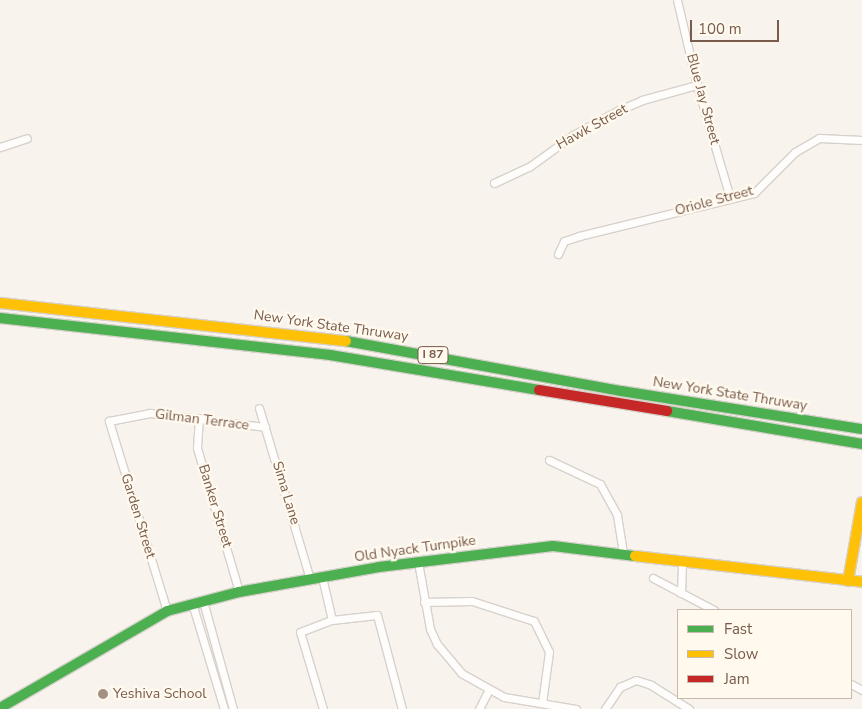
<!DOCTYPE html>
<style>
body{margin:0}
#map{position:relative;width:862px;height:709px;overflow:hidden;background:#f8f4ed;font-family:"Nunito Sans",sans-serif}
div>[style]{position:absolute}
.roads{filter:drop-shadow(1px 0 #d7d1cb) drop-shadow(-1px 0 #d7d1cb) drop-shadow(0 1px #d7d1cb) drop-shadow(0 -1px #d7d1cb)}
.street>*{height:7px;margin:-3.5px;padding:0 3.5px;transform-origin:3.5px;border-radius:3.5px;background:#fefdfc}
.fast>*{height:10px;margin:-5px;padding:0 5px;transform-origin:5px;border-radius:5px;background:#4caf50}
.slow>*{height:10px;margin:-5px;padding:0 5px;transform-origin:5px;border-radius:5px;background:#ffc107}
.jam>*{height:10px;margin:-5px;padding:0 5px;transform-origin:5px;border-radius:5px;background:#c62828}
.dots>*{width:14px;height:14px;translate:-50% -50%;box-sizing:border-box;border:2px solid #fff9ee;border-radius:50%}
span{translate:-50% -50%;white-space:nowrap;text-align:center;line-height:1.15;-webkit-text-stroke:4.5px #fff9ee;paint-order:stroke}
.shield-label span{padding:1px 4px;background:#fff9ee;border:1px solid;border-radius:4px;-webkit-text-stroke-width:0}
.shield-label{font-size:12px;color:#785b4b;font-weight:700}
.street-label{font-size:14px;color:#785b4b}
.poi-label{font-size:14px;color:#785b4b}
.left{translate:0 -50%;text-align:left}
.legend{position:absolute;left:677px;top:609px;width:175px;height:90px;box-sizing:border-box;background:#fff9ee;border:1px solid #c9baad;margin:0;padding:6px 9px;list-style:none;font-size:15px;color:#785b4b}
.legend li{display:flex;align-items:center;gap:10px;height:25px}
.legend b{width:25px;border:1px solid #c9baad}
.scale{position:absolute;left:690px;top:20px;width:89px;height:22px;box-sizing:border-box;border:2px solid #785b4b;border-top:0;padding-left:6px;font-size:15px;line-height:18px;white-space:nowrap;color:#785b4b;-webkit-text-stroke:4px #fff9ee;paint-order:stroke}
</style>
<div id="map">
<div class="roads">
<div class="street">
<div style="left:677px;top:0;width:87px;rotate:76.8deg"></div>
<div style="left:697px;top:85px;width:118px;rotate:73.7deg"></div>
<div style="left:0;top:147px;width:28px;rotate:-18deg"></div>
<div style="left:494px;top:183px;width:38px;rotate:-25deg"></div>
<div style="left:529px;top:167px;width:54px;rotate:-36deg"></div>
<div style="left:573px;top:135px;width:52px;rotate:-28.5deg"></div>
<div style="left:619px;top:110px;width:25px;rotate:-23deg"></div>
<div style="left:642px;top:100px;width:57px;rotate:-15.3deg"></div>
<div style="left:558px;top:254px;width:14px;rotate:-65deg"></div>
<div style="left:564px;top:241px;width:16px;rotate:-18deg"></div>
<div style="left:579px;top:236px;width:180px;rotate:-13.8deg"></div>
<div style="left:754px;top:193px;width:58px;rotate:-45deg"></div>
<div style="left:795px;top:152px;width:28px;rotate:-30deg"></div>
<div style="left:819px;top:138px;width:43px;rotate:2.7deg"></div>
<div style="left:259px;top:408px;width:178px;rotate:73.4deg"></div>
<div style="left:199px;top:418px;width:30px;rotate:94deg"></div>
<div style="left:197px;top:448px;width:150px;rotate:73.7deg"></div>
<div style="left:549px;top:460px;width:56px;rotate:25.2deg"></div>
<div style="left:600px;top:484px;width:35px;rotate:61deg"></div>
<div style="left:617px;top:515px;width:38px;rotate:81deg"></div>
<div style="left:418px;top:562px;width:68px;rotate:79.8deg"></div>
<div style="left:430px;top:629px;width:17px;rotate:65deg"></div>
<div style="left:437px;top:644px;width:38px;rotate:50deg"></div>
<div style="left:461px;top:673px;width:49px;rotate:29.2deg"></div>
<div style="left:504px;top:697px;width:73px;rotate:9.5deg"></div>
<div style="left:322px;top:577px;width:44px;rotate:76.9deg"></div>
<div style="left:653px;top:578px;width:69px;rotate:27.7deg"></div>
<div style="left:681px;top:593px;width:33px;rotate:-88deg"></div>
<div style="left:203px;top:601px;width:112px;rotate:74.5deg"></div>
<div style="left:424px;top:602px;width:48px;rotate:-1.2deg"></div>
<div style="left:472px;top:601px;width:65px;rotate:17.9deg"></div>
<div style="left:534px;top:621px;width:34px;rotate:64deg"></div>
<div style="left:549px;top:652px;width:51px;rotate:97.8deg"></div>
<div style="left:192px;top:603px;width:111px;rotate:73.2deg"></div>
<div style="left:167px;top:611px;width:199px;rotate:-107deg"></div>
<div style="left:109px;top:421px;width:42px;rotate:-11deg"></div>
<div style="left:150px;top:413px;width:116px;rotate:6.9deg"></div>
<div style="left:851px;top:684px;width:13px;rotate:29deg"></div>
<div style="left:323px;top:709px;width:80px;rotate:-106.6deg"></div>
<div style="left:300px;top:632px;width:34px;rotate:-21deg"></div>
<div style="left:332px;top:620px;width:45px;rotate:-6.3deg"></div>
<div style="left:377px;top:615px;width:97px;rotate:75.1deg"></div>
<div style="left:479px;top:709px;width:20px;rotate:-63deg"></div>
<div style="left:605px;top:709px;width:27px;rotate:-56deg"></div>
<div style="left:620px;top:687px;width:17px;rotate:-24deg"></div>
<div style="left:636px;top:680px;width:16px;rotate:18deg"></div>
<div style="left:651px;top:685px;width:45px;rotate:32.3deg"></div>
</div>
<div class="fast">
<div style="left:0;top:318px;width:332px;rotate:6.4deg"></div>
<div style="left:330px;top:355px;width:212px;rotate:9.5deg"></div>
<div style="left:346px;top:341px;width:280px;rotate:10.3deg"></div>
<div style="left:621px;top:391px;width:244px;rotate:9deg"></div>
<div style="left:667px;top:411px;width:198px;rotate:9.6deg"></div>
<div style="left:0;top:708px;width:193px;rotate:-30.1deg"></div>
<div style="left:167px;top:611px;width:74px;rotate:-14.8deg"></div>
<div style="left:239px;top:592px;width:142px;rotate:-10.1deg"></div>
<div style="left:379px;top:567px;width:175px;rotate:-6.9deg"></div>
<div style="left:553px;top:546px;width:83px;rotate:7deg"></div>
</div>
<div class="slow">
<div style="left:0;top:303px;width:348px;rotate:6.3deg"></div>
<div style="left:635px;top:556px;width:228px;rotate:6.5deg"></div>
<div style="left:848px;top:581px;width:80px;rotate:-80deg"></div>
</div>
<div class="jam">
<div style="left:539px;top:390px;width:130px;rotate:9.3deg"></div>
</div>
</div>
<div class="dots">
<div style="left:103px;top:694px;background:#a59184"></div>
</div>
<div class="shield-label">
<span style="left:433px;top:355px">I 87</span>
</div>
<div class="street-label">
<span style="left:703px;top:99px;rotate:75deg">Blue Jay Street</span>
<span style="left:592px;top:127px;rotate:-29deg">Hawk Street</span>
<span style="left:714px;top:201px;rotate:-15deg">Oriole Street</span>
<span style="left:331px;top:326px;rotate:8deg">New York State Thruway</span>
<span style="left:730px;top:394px;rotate:9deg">New York State Thruway</span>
<span style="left:202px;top:420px;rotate:7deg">Gilman Terrace</span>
<span style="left:286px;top:493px;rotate:73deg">Sima Lane</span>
<span style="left:215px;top:506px;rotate:73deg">Banker Street</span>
<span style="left:138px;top:516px;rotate:73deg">Garden Street</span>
<span style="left:415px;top:549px;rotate:-8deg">Old Nyack Turnpike</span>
</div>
<div class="poi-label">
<span class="left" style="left:113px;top:694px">Yeshiva School</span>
</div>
<ul class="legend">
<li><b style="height:6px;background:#4caf50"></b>Fast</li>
<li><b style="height:6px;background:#ffc107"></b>Slow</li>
<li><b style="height:6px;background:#c62828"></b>Jam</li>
</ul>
<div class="scale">100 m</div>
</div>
